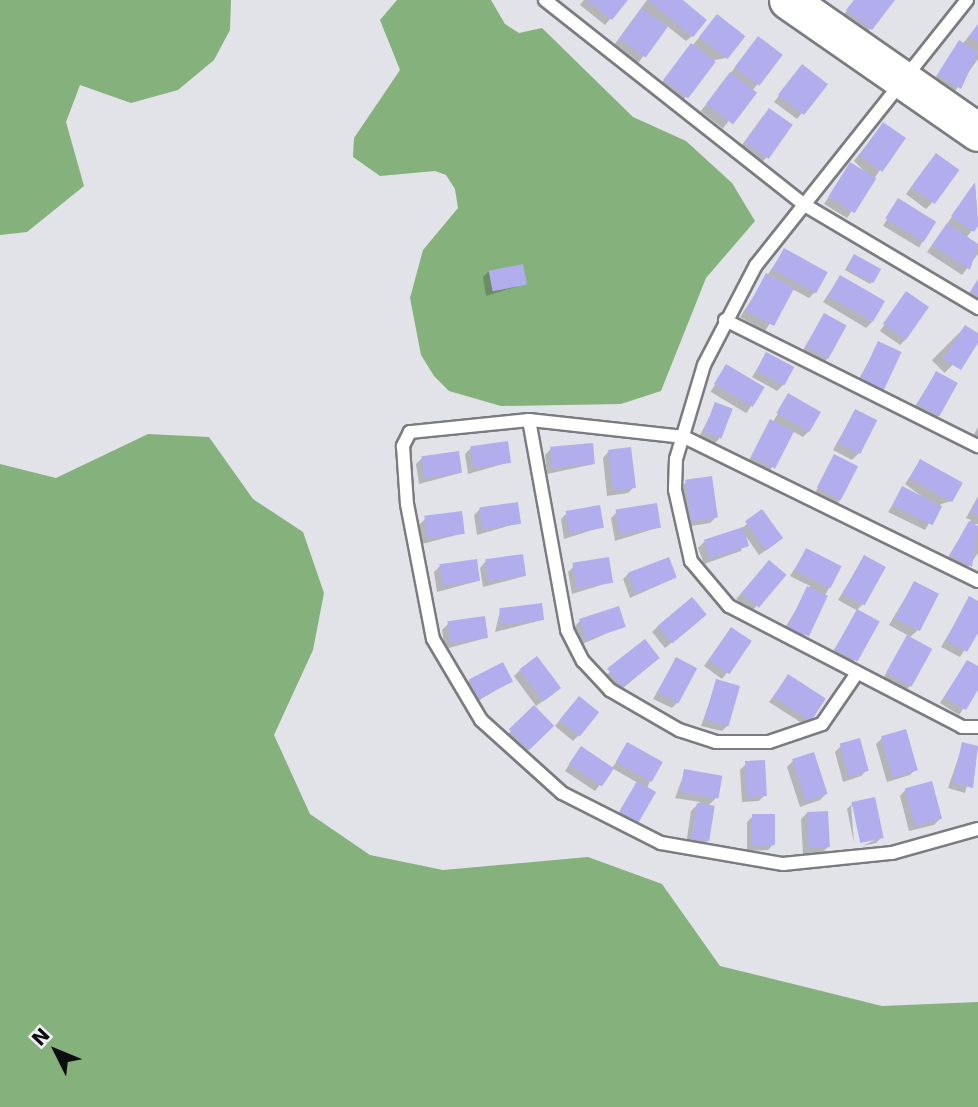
<!DOCTYPE html>
<style>
body{margin:0}
#map{position:relative;width:978px;height:1107px;overflow:hidden;background:#e2e3e8;font-family:"DejaVu Sans",sans-serif}
div>[style]{position:absolute}
.forest>*{inset:0;background:#85b17c}
.shadow>*{inset:0;background:#0003;transform-origin:0 0}
.building>*{inset:0;background:#b2aeed;transform-origin:0 0}
.roads{filter:drop-shadow(2px 0 #7b7c81) drop-shadow(-2px 0 #7b7c81) drop-shadow(0 2px #7b7c81) drop-shadow(0 -2px #7b7c81)}
.lane>*{height:12px;margin:-6px;padding:0 6px;transform-origin:6px;border-radius:6px;background:#fff}
.secondary>*{height:37px;margin:-18.5px;padding:0 18.5px;transform-origin:18.5px;border-radius:18.5px;background:#fff}
span{translate:-50% -50%;white-space:nowrap;text-align:center;line-height:1.15;-webkit-text-stroke:5px #eff0f6;paint-order:stroke}
.north{position:absolute;left:21px;top:1016px;width:70px;height:70px;-webkit-text-stroke:5px #eff0f6;paint-order:stroke;rotate:313deg;font-size:19px;font-weight:700;line-height:28px;text-align:center;color:#0e0e10}
.north::after{content:'';display:block;margin:auto;width:24px;height:32px;background:#0e0e10;clip-path:polygon(50% 0,100% 100%,50% 72%,0 100%)}
</style>
<div id="map">
<div class="forest">
<div style="clip-path:polygon(0 0,231px 0,230px 30px,214px 60px,178px 90px,131px 103px,80px 85px,66px 122px,84px 186px,27px 232px,0 235px)"></div>
<div style="clip-path:polygon(397px 0,491px 0,505px 24px,519px 33px,542px 28px,633px 117px,686px 141px,732px 183px,755px 221px,706px 278px,661px 391px,621px 404px,501px 406px,449px 391px,434px 376px,421px 355px,410px 298px,423px 250px,458px 208px,455px 189px,446px 175px,435px 171px,380px 176px,353px 157px,354px 138px,400px 70px,380px 20px)"></div>
<div style="clip-path:polygon(148px 434px,209px 437px,253px 499px,303px 532px,324px 593px,313px 650px,274px 735px,310px 814px,370px 855px,443px 870px,588px 857px,662px 884px,720px 966px,882px 1006px,978px 1002px,978px 1107px,0 1107px,0 464px,56px 478px)"></div>
</div>
<div class="shadow">
<div style="clip-path:polygon(584px 0,626px 0,605px 25px,580px 5px)"></div>
<div style="clip-path:polygon(647px 0,680px 0,692px 36px,686px 41px,667px 26px,638px 63px,614px 45px)"></div>
<div style="clip-path:polygon(855px 0,893px 0,865px 35px,842px 17px)"></div>
<div style="clip-path:polygon(712px 22px,726px 58px,715px 60px,680px 104px,658px 87px)"></div>
<div style="clip-path:polygon(978px 25px,978px 59px,953px 94px,932px 81px)"></div>
<div style="left:758px;top:38px;width:28px;height:93px;rotate:38deg"></div>
<div style="clip-path:polygon(797px 73px,826px 84px,797px 119px,774px 102px)"></div>
<div style="clip-path:polygon(763px 116px,766px 158px,760px 164px,739px 149px)"></div>
<div style="clip-path:polygon(878px 130px,880px 170px,847px 218px,824px 204px,851px 164px,869px 176px,854px 161px)"></div>
<div style="clip-path:polygon(930px 161px,932px 203px,926px 209px,906px 194px)"></div>
<div style="clip-path:polygon(975px 184px,978px 223px,966px 238px,978px 246px,978px 254px,962px 275px,927px 252px)"></div>
<div style="left:898px;top:201px;width:42px;height:29px;rotate:31deg"></div>
<div style="clip-path:polygon(784px 250px,815px 292px,809px 298px,792px 289px,765px 331px,740px 317px)"></div>
<div style="clip-path:polygon(852px 259px,872px 282px,870px 284px,845px 270px)"></div>
<div style="clip-path:polygon(489px 271px,525px 284px,486px 296px,483px 277px)"></div>
<div style="clip-path:polygon(840px 277px,872px 322px,866px 328px,823px 302px)"></div>
<div style="clip-path:polygon(978px 279px,978px 305px,966px 298px)"></div>
<div style="clip-path:polygon(906px 294px,906px 339px,900px 345px,880px 331px)"></div>
<div style="clip-path:polygon(824px 316px,828px 358px,822px 364px,801px 353px)"></div>
<div style="left:965px;top:327px;width:18px;height:47px;rotate:45deg"></div>
<div style="clip-path:polygon(879px 343px,882px 390px,876px 396px,855px 386px)"></div>
<div style="clip-path:polygon(766px 355px,783px 385px,777px 391px,752px 377px)"></div>
<div style="left:726px;top:366px;width:42px;height:30px;rotate:31deg"></div>
<div style="clip-path:polygon(936px 373px,938px 416px,932px 422px,912px 411px)"></div>
<div style="clip-path:polygon(789px 396px,809px 431px,803px 437px,792px 431px,768px 474px,747px 463px)"></div>
<div style="clip-path:polygon(716px 404px,719px 439px,713px 445px,698px 439px)"></div>
<div style="clip-path:polygon(855px 411px,858px 454px,852px 460px,833px 450px)"></div>
<div style="clip-path:polygon(978px 427px,978px 443px,971px 440px)"></div>
<div style="clip-path:polygon(471px 448px,510px 462px,468px 474px,465px 454px)"></div>
<div style="clip-path:polygon(551px 449px,594px 464px,547px 474px,545px 455px)"></div>
<div style="clip-path:polygon(609px 451px,634px 487px,628px 493px,607px 496px,603px 458px)"></div>
<div style="left:834px;top:456px;width:25px;height:43px;rotate:27deg"></div>
<div style="clip-path:polygon(422px 458px,460px 473px,419px 484px,416px 464px)"></div>
<div style="clip-path:polygon(920px 461px,952px 501px,941px 504px,925px 530px,888px 512px,903px 488px,928px 501px,905px 484px)"></div>
<div style="clip-path:polygon(686px 482px,716px 517px,710px 523px,685px 527px,680px 488px)"></div>
<div style="clip-path:polygon(978px 496px,978px 524px,970px 524px,978px 528px,978px 553px,965px 572px,945px 562px,971px 520px,966px 518px)"></div>
<div style="clip-path:polygon(480px 509px,519px 523px,477px 535px,474px 515px)"></div>
<div style="clip-path:polygon(762px 511px,781px 538px,775px 544px,759px 555px,745px 535px,741px 551px,704px 564px,698px 548px,704px 542px,741px 529px)"></div>
<div style="clip-path:polygon(617px 512px,660px 527px,615px 541px,611px 518px)"></div>
<div style="clip-path:polygon(567px 513px,602px 527px,564px 539px,561px 519px)"></div>
<div style="clip-path:polygon(425px 519px,464px 533px,422px 544px,419px 525px)"></div>
<div style="clip-path:polygon(806px 551px,830px 586px,800px 642px,782px 633px,810px 586px,790px 576px)"></div>
<div style="clip-path:polygon(864px 557px,863px 604px,857px 610px,878px 622px,850px 667px,830px 656px,858px 611px,838px 600px)"></div>
<div style="clip-path:polygon(486px 561px,525px 576px,483px 587px,480px 568px)"></div>
<div style="clip-path:polygon(440px 566px,478px 581px,437px 592px,434px 572px)"></div>
<div style="clip-path:polygon(574px 566px,611px 582px,572px 594px,568px 572px)"></div>
<div style="clip-path:polygon(764px 568px,784px 575px,751px 612px,736px 599px)"></div>
<div style="clip-path:polygon(629px 573px,675px 578px,630px 598px,623px 579px)"></div>
<div style="clip-path:polygon(914px 583px,917px 631px,909px 638px,911px 685px,905px 691px,882px 680px,909px 636px,889px 625px)"></div>
<div style="clip-path:polygon(970px 598px,978px 603px,978px 629px,960px 657px,941px 647px)"></div>
<div style="clip-path:polygon(500px 611px,542px 620px,495px 632px)"></div>
<div style="clip-path:polygon(580px 621px,624px 626px,580px 645px,574px 627px)"></div>
<div style="clip-path:polygon(699px 621px,665px 648px,652px 632px,658px 626px)"></div>
<div style="clip-path:polygon(448px 624px,486px 638px,445px 649px,442px 630px)"></div>
<div style="clip-path:polygon(726px 635px,750px 642px,722px 679px,704px 666px)"></div>
<div style="clip-path:polygon(645px 642px,652px 664px,617px 693px,604px 677px)"></div>
<div style="clip-path:polygon(676px 659px,678px 702px,672px 708px,653px 699px)"></div>
<div style="clip-path:polygon(967px 662px,978px 668px,978px 687px,959px 715px,940px 703px)"></div>
<div style="clip-path:polygon(520px 670px,553px 694px,536px 706px,514px 676px)"></div>
<div style="clip-path:polygon(788px 676px,811px 720px,805px 725px,769px 702px)"></div>
<div style="clip-path:polygon(470px 680px,511px 681px,473px 704px,464px 686px)"></div>
<div style="clip-path:polygon(717px 681px,728px 725px,722px 731px,701px 726px)"></div>
<div style="clip-path:polygon(573px 704px,579px 735px,573px 741px,555px 726px)"></div>
<div style="left:534px;top:708px;width:25px;height:42px;rotate:45deg"></div>
<div style="clip-path:polygon(882px 738px,916px 769px,910px 775px,887px 782px,876px 744px)"></div>
<div style="clip-path:polygon(963px 744px,978px 747px,965px 793px,948px 788px)"></div>
<div style="clip-path:polygon(628px 745px,650px 781px,631px 828px,615px 819px,638px 783px,612px 768px,595px 791px,565px 771px,576px 754px,612px 768px)"></div>
<div style="clip-path:polygon(841px 746px,867px 770px,861px 776px,843px 782px,835px 752px)"></div>
<div style="clip-path:polygon(793px 761px,826px 794px,820px 800px,800px 807px,787px 767px)"></div>
<div style="clip-path:polygon(746px 764px,765px 795px,759px 801px,742px 802px,740px 770px)"></div>
<div style="clip-path:polygon(685px 771px,716px 798px,708px 806px,707px 841px,701px 847px,686px 844px,691px 811px,700px 802px,675px 798px)"></div>
<div style="clip-path:polygon(906px 789px,940px 819px,934px 825px,909px 831px,900px 796px)"></div>
<div style="clip-path:polygon(853px 803px,882px 837px,876px 843px,863px 846px,878px 838px,851px 805px,854px 843px,847px 809px)"></div>
<div style="clip-path:polygon(807px 813px,828px 847px,822px 853px,803px 854px,801px 819px)"></div>
<div style="clip-path:polygon(753px 816px,774px 844px,768px 850px,747px 851px,747px 822px)"></div>
</div>
<div class="building">
<div style="clip-path:polygon(587px 0,628px 0,612px 20px)"></div>
<div style="clip-path:polygon(648px 0,683px 0,707px 20px,693px 37px)"></div>
<div style="clip-path:polygon(854px 0,895px 0,872px 30px,846px 10px)"></div>
<div style="left:642px;top:8px;width:32px;height:38px;rotate:36deg"></div>
<div style="left:717px;top:14px;width:36px;height:29px;rotate:38deg"></div>
<div style="clip-path:polygon(978px 24px,978px 42px,969px 36px)"></div>
<div style="left:758px;top:36px;width:31px;height:39px;rotate:37deg"></div>
<div style="clip-path:polygon(959px 40px,978px 52px,961px 89px,937px 75px)"></div>
<div style="left:691px;top:43px;width:31px;height:46px;rotate:37deg"></div>
<div style="left:802px;top:64px;width:33px;height:39px;rotate:38deg"></div>
<div style="left:730px;top:72px;width:34px;height:40px;rotate:37deg"></div>
<div style="left:769px;top:108px;width:29px;height:42px;rotate:35deg"></div>
<div style="left:883px;top:122px;width:28px;height:41px;rotate:35deg"></div>
<div style="left:936px;top:153px;width:29px;height:42px;rotate:36deg"></div>
<div style="left:850px;top:162px;width:31px;height:41px;rotate:32deg"></div>
<div style="clip-path:polygon(975px 182px,978px 226px,974px 232px,951px 216px)"></div>
<div style="left:898px;top:198px;width:45px;height:24px;rotate:32deg"></div>
<div style="clip-path:polygon(947px 223px,978px 244px,970px 270px,932px 245px)"></div>
<div style="left:784px;top:248px;width:50px;height:24px;rotate:29deg"></div>
<div style="left:854px;top:254px;width:31px;height:16px;rotate:29deg"></div>
<div style="left:523px;top:264px;width:21px;height:35px;rotate:79deg"></div>
<div style="left:766px;top:273px;width:32px;height:43px;rotate:28deg"></div>
<div style="left:840px;top:275px;width:52px;height:24px;rotate:30deg"></div>
<div style="clip-path:polygon(978px 280px,978px 296px,971px 292px)"></div>
<div style="left:906px;top:291px;width:28px;height:40px;rotate:35deg"></div>
<div style="left:824px;top:313px;width:26px;height:38px;rotate:29deg"></div>
<div style="clip-path:polygon(965px 325px,978px 333px,978px 343px,961px 370px,943px 359px)"></div>
<div style="left:878px;top:341px;width:26px;height:42px;rotate:25deg"></div>
<div style="left:766px;top:352px;width:32px;height:21px;rotate:28deg"></div>
<div style="left:726px;top:364px;width:45px;height:23px;rotate:31deg"></div>
<div style="left:936px;top:371px;width:25px;height:38px;rotate:29deg"></div>
<div style="left:788px;top:393px;width:38px;height:23px;rotate:30deg"></div>
<div style="left:715px;top:402px;width:19px;height:32px;rotate:21deg"></div>
<div style="left:855px;top:409px;width:25px;height:38px;rotate:27deg"></div>
<div style="left:770px;top:419px;width:27px;height:42px;rotate:27deg"></div>
<div style="left:508px;top:441px;width:22px;height:38px;rotate:82deg"></div>
<div style="left:593px;top:443px;width:21px;height:43px;rotate:85deg"></div>
<div style="left:631px;top:447px;width:41px;height:23px;rotate:83deg"></div>
<div style="left:459px;top:451px;width:22px;height:38px;rotate:82deg"></div>
<div style="left:834px;top:454px;width:27px;height:38px;rotate:27deg"></div>
<div style="left:920px;top:459px;width:49px;height:22px;rotate:29deg"></div>
<div style="left:712px;top:476px;width:42px;height:27px;rotate:82deg"></div>
<div style="left:902px;top:486px;width:45px;height:21px;rotate:27deg"></div>
<div style="clip-path:polygon(978px 497px,978px 515px,971px 512px)"></div>
<div style="left:518px;top:502px;width:22px;height:39px;rotate:82deg"></div>
<div style="left:657px;top:503px;width:25px;height:42px;rotate:81deg"></div>
<div style="left:600px;top:505px;width:23px;height:35px;rotate:80deg"></div>
<div style="left:762px;top:509px;width:36px;height:21px;rotate:54deg"></div>
<div style="left:462px;top:511px;width:23px;height:38px;rotate:83deg"></div>
<div style="clip-path:polygon(969px 521px,978px 526px,972px 567px,950px 555px)"></div>
<div style="left:743px;top:527px;width:20px;height:41px;rotate:72deg"></div>
<div style="left:806px;top:548px;width:40px;height:25px;rotate:27deg"></div>
<div style="left:523px;top:554px;width:22px;height:38px;rotate:82deg"></div>
<div style="left:864px;top:555px;width:25px;height:44px;rotate:29deg"></div>
<div style="left:609px;top:557px;width:26px;height:37px;rotate:81deg"></div>
<div style="left:669px;top:557px;width:22px;height:44px;rotate:69deg"></div>
<div style="left:477px;top:559px;width:22px;height:38px;rotate:82deg"></div>
<div style="left:769px;top:560px;width:23px;height:43px;rotate:40deg"></div>
<div style="left:914px;top:581px;width:28px;height:42px;rotate:27deg"></div>
<div style="left:807px;top:586px;width:23px;height:45px;rotate:25deg"></div>
<div style="clip-path:polygon(969px 596px,978px 601px,978px 633px,967px 652px,946px 640px)"></div>
<div style="left:692px;top:597px;width:23px;height:45px;rotate:50deg"></div>
<div style="left:542px;top:603px;width:17px;height:43px;rotate:83deg"></div>
<div style="left:619px;top:606px;width:22px;height:42px;rotate:72deg"></div>
<div style="left:857px;top:609px;width:26px;height:46px;rotate:29deg"></div>
<div style="left:485px;top:616px;width:22px;height:38px;rotate:82deg"></div>
<div style="left:731px;top:627px;width:25px;height:40px;rotate:34deg"></div>
<div style="left:907px;top:635px;width:29px;height:43px;rotate:29deg"></div>
<div style="left:645px;top:639px;width:24px;height:48px;rotate:52deg"></div>
<div style="left:537px;top:656px;width:40px;height:22px;rotate:53deg"></div>
<div style="left:676px;top:657px;width:24px;height:40px;rotate:28deg"></div>
<div style="clip-path:polygon(967px 660px,978px 666px,978px 690px,966px 710px,944px 697px)"></div>
<div style="left:503px;top:662px;width:22px;height:38px;rotate:63deg"></div>
<div style="left:788px;top:674px;width:45px;height:27px;rotate:33deg"></div>
<div style="left:716px;top:679px;width:25px;height:42px;rotate:16deg"></div>
<div style="left:579px;top:696px;width:26px;height:31px;rotate:39deg"></div>
<div style="left:534px;top:705px;width:29px;height:35px;rotate:46deg"></div>
<div style="left:906px;top:729px;width:43px;height:26px;rotate:74deg"></div>
<div style="left:860px;top:738px;width:34px;height:21px;rotate:75deg"></div>
<div style="left:627px;top:742px;width:41px;height:23px;rotate:29deg"></div>
<div style="clip-path:polygon(962px 742px,978px 746px,973px 788px,953px 783px)"></div>
<div style="left:581px;top:746px;width:40px;height:22px;rotate:34deg"></div>
<div style="left:814px;top:752px;width:44px;height:23px;rotate:72deg"></div>
<div style="left:765px;top:760px;width:36px;height:20px;rotate:87deg"></div>
<div style="left:684px;top:769px;width:39px;height:23px;rotate:10deg"></div>
<div style="left:637px;top:781px;width:22px;height:35px;rotate:30deg"></div>
<div style="left:932px;top:781px;width:39px;height:28px;rotate:75deg"></div>
<div style="left:875px;top:797px;width:42px;height:24px;rotate:78deg"></div>
<div style="left:697px;top:803px;width:18px;height:36px;rotate:9deg"></div>
<div style="left:828px;top:811px;width:36px;height:21px;rotate:87deg"></div>
<div style="left:752px;top:814px;width:23px;height:31px"></div>
</div>
<div class="roads">
<div class="lane">
<div style="left:545px;top:0;width:329px;rotate:38.3deg"></div>
<div style="left:803px;top:204px;width:204px;rotate:30.7deg"></div>
<div style="left:967px;top:0;width:339px;rotate:128.5deg"></div>
<div style="left:756px;top:265px;width:113px;rotate:117.5deg"></div>
<div style="left:704px;top:365px;width:98px;rotate:106.6deg"></div>
<div style="left:676px;top:459px;width:31px;rotate:92deg"></div>
<div style="left:675px;top:490px;width:73px;rotate:77.3deg"></div>
<div style="left:691px;top:561px;width:59px;rotate:49.8deg"></div>
<div style="left:729px;top:606px;width:263px;rotate:27.4deg"></div>
<div style="left:962px;top:727px;width:16px"></div>
<div style="left:725px;top:320px;width:283px;rotate:26.5deg"></div>
<div style="left:529px;top:420px;width:213px;rotate:79.7deg"></div>
<div style="left:567px;top:630px;width:35px;rotate:63deg"></div>
<div style="left:583px;top:661px;width:40px;rotate:47deg"></div>
<div style="left:610px;top:690px;width:80px;rotate:30.1deg"></div>
<div style="left:679px;top:730px;width:39px;rotate:18deg"></div>
<div style="left:716px;top:742px;width:53px"></div>
<div style="left:769px;top:742px;width:56px;rotate:-18.8deg"></div>
<div style="left:822px;top:724px;width:62px;rotate:-55.5deg"></div>
<div style="left:978px;top:581px;width:327px;rotate:-153.9deg"></div>
<div style="left:684px;top:437px;width:156px;rotate:-173.7deg"></div>
<div style="left:529px;top:420px;width:120px;rotate:174.2deg"></div>
<div style="left:410px;top:432px;width:16px;rotate:117deg"></div>
<div style="left:403px;top:446px;width:58px;rotate:86.1deg"></div>
<div style="left:407px;top:504px;width:137px;rotate:79.1deg"></div>
<div style="left:433px;top:639px;width:94px;rotate:59.3deg"></div>
<div style="left:481px;top:720px;width:109px;rotate:42deg"></div>
<div style="left:562px;top:793px;width:111px;rotate:26.8deg"></div>
<div style="left:661px;top:843px;width:124px;rotate:9.8deg"></div>
<div style="left:783px;top:864px;width:110px;rotate:-5.8deg"></div>
<div style="left:892px;top:853px;width:89px;rotate:-15.6deg"></div>
</div>
<div class="secondary">
<div style="left:788px;top:0;width:231px;rotate:34.8deg"></div>
</div>
</div>
<div class="north">N</div>
</div>
